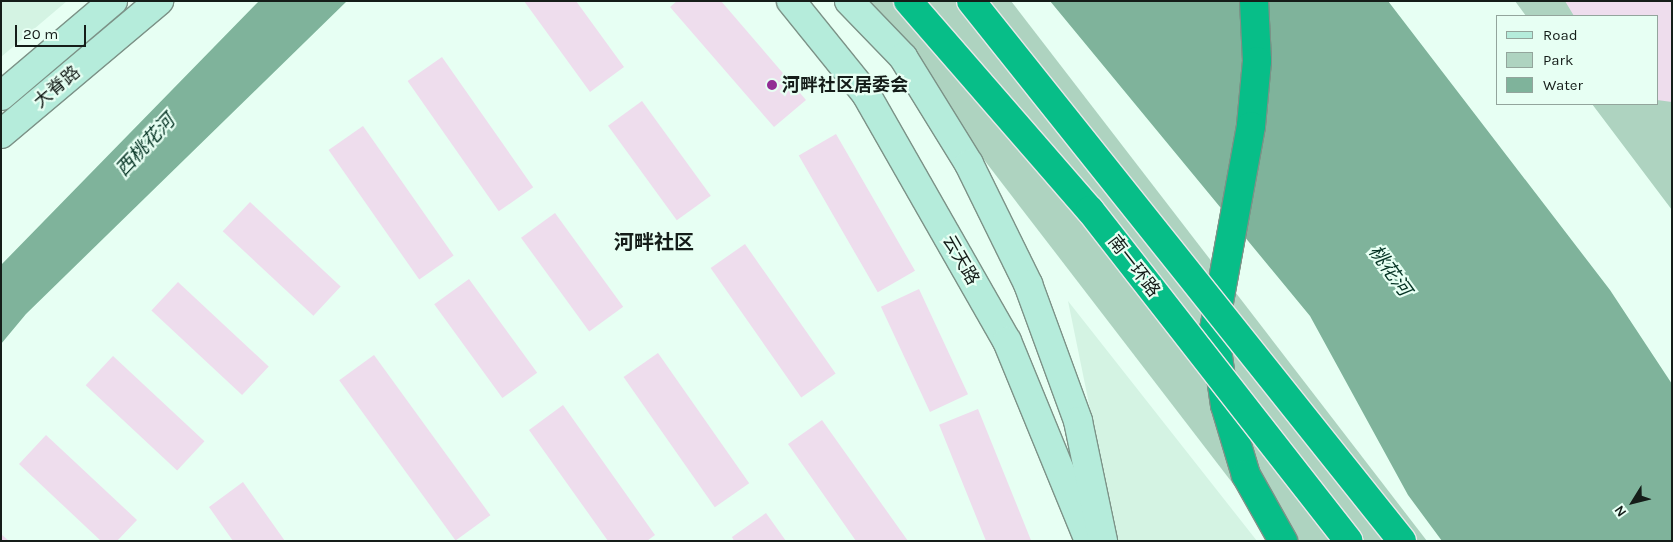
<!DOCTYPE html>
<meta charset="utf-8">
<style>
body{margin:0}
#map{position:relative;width:1673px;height:542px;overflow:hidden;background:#e7fff3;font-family:Karla,"Noto Sans SC",sans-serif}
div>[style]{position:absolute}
.built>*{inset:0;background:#d4f3e3}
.green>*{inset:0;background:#aed3c0}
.water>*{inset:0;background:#7fb39b}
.building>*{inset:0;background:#eedded;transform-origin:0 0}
.roads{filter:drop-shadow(1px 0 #7c9287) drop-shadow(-1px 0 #7c9287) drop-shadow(0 1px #7c9287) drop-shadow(0 -1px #7c9287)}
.secondary>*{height:28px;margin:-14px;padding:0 14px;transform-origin:14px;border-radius:14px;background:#b5ecdb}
.highway>*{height:28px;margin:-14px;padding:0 14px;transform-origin:14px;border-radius:14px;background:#07be88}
.bridges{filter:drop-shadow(1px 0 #e8e8e8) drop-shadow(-1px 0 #e8e8e8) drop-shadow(0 1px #e8e8e8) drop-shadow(0 -1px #e8e8e8)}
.highway-bridge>*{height:28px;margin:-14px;padding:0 14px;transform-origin:14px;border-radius:14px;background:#07be88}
.dots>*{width:14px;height:14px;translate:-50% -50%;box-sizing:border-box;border:2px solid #e7fff3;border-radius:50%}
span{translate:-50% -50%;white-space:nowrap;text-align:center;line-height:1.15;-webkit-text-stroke:4.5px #e7fff3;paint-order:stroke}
.poi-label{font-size:18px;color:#151d19;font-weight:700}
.left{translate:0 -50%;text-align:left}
.street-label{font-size:18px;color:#151d19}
.water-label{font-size:19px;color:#033222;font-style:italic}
.quarter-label{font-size:20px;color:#151d19;font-weight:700}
.frame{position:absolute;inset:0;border:2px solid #151d19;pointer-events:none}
.legend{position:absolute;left:1496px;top:15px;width:162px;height:90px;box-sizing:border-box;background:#e7fff3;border:1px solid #93a59c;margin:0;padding:6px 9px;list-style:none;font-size:15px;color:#151d19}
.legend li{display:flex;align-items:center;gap:10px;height:25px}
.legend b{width:25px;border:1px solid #93a59c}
.north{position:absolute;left:1608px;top:477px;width:50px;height:50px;-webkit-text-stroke:4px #e7fff3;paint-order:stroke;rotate:234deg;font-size:14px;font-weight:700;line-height:20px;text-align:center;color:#151d19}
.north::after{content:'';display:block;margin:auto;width:18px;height:22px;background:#151d19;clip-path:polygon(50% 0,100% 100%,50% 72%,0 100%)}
.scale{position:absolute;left:15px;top:25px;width:71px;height:22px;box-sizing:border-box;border:2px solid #151d19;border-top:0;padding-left:6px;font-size:15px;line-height:18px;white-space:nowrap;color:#151d19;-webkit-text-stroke:4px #e7fff3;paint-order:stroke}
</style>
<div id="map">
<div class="built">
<div style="clip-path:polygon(1px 1px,67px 1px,1px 57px)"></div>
<div style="clip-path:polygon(1068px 301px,1257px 541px,1117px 541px)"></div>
</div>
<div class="green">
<div style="clip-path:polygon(862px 1px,1011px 1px,1427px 541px,1277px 541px)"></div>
<div style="clip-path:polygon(1515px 1px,1672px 1px,1672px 210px,1592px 104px,1657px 104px,1657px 16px,1526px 16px)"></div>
</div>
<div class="water">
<div style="clip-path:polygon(259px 1px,347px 1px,26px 314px,1px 344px,1px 265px)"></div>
<div style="clip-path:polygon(1050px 1px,1388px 1px,1610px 290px,1672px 384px,1672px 541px,1442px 541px,1408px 495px,1310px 316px)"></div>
</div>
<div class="building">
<div style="clip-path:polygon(524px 1px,576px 1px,624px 67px,590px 92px)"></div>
<div style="clip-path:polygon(677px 1px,721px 1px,806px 100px,774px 127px,670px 7px)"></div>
<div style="clip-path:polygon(1565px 1px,1672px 1px,1672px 102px,1657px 100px,1657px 16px,1574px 16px)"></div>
<div style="left:442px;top:57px;width:159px;height:42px;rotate:55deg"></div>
<div style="left:642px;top:101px;width:117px;height:42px;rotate:54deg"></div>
<div style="left:363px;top:126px;width:158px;height:42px;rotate:55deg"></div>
<div style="left:836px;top:134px;width:158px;height:43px;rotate:60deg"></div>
<div style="left:250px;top:202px;width:124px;height:40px;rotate:43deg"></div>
<div style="left:555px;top:213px;width:116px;height:42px;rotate:54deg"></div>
<div style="left:745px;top:244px;width:158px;height:42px;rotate:55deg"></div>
<div style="left:469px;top:279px;width:116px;height:43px;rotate:54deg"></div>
<div style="left:178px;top:282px;width:124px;height:39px;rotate:43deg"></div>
<div style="left:919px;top:289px;width:116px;height:42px;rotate:65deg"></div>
<div style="left:658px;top:353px;width:159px;height:42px;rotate:55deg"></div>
<div style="left:374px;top:355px;width:198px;height:43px;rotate:54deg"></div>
<div style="left:113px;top:356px;width:125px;height:40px;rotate:43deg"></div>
<div style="clip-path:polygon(563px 405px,655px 535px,647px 541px,608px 541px,529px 430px)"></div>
<div style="left:978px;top:409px;width:142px;height:42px;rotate:68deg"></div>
<div style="clip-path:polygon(822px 420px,908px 541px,856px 541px,788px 444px)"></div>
<div style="clip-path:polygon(46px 435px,137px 520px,117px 541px,101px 541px,19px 464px)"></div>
<div style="clip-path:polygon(243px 482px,285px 541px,233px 541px,209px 507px)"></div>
<div style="clip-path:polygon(766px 513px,786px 541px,734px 541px,732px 537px)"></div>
<div style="clip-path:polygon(1px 534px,9px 541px,1px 541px)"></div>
</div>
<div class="roads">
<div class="secondary">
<div style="left:791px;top:1px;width:119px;rotate:51.1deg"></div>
<div style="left:866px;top:94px;width:284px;rotate:60.3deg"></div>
<div style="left:1007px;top:341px;width:216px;rotate:67.7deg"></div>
<div style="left:849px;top:1px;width:78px;rotate:46deg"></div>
<div style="left:903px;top:57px;width:126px;rotate:58.3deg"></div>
<div style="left:969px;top:164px;width:134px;rotate:63.8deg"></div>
<div style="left:1028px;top:284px;width:146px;rotate:69.9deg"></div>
<div style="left:1078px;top:421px;width:123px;rotate:78.2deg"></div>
<div style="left:1px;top:96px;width:147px;rotate:-40.3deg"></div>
<div style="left:1px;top:134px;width:207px;rotate:-40.1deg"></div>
</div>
<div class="highway">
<div style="left:1254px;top:1px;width:60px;rotate:87.1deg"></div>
<div style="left:1257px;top:61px;width:65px;rotate:95.3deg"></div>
<div style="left:1251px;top:126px;width:206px;rotate:100.3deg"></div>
<div style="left:1214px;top:329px;width:77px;rotate:81.8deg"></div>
<div style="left:1225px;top:405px;width:73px;rotate:73.3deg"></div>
<div style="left:1246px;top:475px;width:76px;rotate:60.7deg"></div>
</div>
</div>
<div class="bridges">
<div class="highway-bridge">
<div style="left:908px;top:1px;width:277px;rotate:49deg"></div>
<div style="left:1090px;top:210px;width:420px;rotate:52deg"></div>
<div style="left:971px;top:1px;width:691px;rotate:51.4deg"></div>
</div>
</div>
<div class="dots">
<div style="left:772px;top:85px;background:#922d94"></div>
</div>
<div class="poi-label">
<span class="left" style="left:782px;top:85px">河畔社区居委会</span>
</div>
<div class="street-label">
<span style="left:57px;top:87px;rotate:-40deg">大脊路</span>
<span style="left:961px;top:260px;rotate:60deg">云天路</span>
<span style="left:1134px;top:266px;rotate:52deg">南一环路</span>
</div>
<div class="water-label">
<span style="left:146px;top:146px;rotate:-47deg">西桃花河</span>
<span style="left:1389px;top:271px;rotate:54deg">桃花河</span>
</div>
<div class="quarter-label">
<span style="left:654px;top:242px">河畔社区</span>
</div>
<div class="frame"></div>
<ul class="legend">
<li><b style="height:6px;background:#b5ecdb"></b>Road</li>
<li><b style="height:14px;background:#aed3c0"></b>Park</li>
<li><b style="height:14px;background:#7fb39b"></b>Water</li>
</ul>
<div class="north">N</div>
<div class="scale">20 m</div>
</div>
